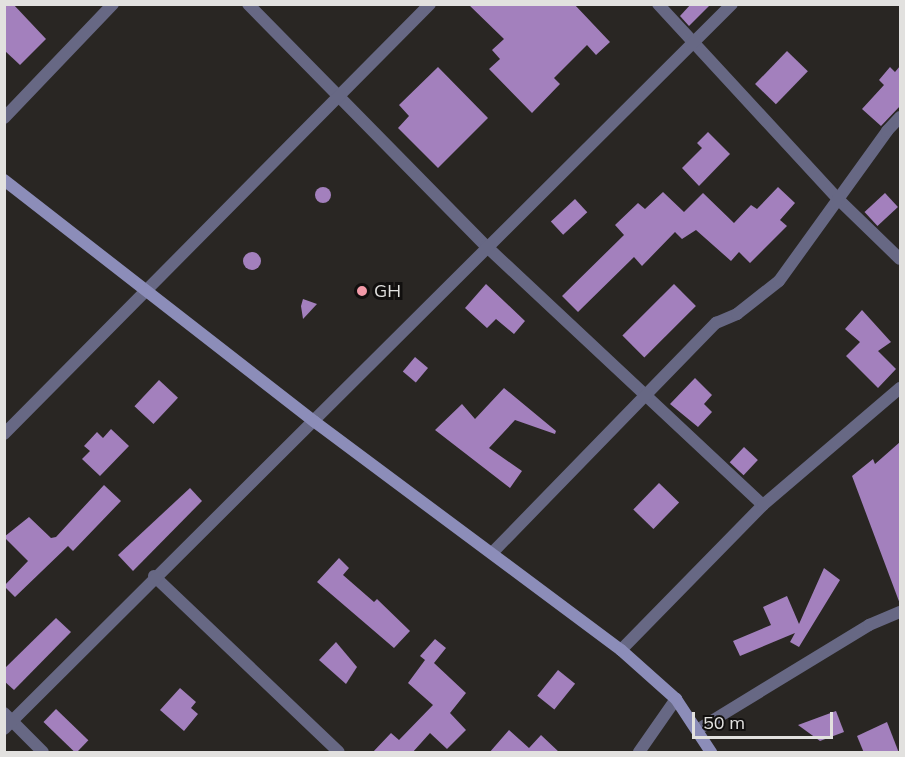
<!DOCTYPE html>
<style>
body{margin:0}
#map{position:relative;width:905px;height:757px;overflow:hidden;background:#292623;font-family:Mulish,sans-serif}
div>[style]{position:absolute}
.building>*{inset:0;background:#a380bd;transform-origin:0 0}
.round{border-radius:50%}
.street>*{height:12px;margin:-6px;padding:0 6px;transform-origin:6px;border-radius:6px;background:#676884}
.secondary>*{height:12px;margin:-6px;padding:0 6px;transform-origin:6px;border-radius:6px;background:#8c8db9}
.dots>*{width:16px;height:16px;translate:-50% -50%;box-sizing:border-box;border:3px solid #110f0e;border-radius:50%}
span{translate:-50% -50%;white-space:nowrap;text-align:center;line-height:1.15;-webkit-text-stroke:6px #110f0e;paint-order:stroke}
.poi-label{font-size:18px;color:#e2e1df}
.left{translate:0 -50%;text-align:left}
.frame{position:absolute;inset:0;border:6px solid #e2e1df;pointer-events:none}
.scale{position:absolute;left:692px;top:712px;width:141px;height:27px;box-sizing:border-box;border:3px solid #e2e1df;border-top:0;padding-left:8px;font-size:18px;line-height:21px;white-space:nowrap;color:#e2e1df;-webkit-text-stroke:4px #110f0e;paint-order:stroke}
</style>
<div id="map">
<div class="building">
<div style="clip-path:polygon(4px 4px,13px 4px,46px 39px,20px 65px,4px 50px)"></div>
<div style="clip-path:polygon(468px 4px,574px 4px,610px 42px,596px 55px,587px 45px,554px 78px,560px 84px,532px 113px,489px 69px,500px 59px,492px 50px,504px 39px)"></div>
<div style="clip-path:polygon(691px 4px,711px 4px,689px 26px,680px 16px)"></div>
<div style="left:787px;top:51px;width:29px;height:46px;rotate:44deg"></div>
<div style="clip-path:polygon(900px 66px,900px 106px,881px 126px,862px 109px,884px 85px,879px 80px,890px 67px,895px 72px)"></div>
<div style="clip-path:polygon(438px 67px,488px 118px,438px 168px,398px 128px,409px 116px,399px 105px)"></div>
<div style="clip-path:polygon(708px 132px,730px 154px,699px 186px,682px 168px,702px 148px,697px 143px)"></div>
<div style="clip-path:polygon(778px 187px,795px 203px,780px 220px,787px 226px,750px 263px,739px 252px,731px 261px,696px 230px,682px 239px,675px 232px,642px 266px,634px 257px,578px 312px,562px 296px,624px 235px,615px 225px,638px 203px,645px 209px,663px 192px,684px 212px,703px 193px,734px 223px,751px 205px,757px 209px)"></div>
<div class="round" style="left:315px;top:187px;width:16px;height:16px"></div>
<div style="left:885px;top:193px;width:19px;height:28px;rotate:47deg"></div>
<div style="left:575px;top:199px;width:18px;height:33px;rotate:47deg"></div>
<div class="round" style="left:243px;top:252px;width:18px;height:18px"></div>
<div style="clip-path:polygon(486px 284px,525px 321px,514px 334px,496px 319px,487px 328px,465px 308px)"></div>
<div style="left:674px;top:284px;width:31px;height:73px;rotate:45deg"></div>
<div style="clip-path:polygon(303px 299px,317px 304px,303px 319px,301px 306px)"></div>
<div style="clip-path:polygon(862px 310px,891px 342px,878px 351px,896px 369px,878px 388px,846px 356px,860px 342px,845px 329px)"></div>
<div style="left:415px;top:357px;width:17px;height:19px;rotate:40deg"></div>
<div style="clip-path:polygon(695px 378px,712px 395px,704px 404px,712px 412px,698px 427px,670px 404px)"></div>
<div style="left:159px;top:380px;width:26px;height:36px;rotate:43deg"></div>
<div style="clip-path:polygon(504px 388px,556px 431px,555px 434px,515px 420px,489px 448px,522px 471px,510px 488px,435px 430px,462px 404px,475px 419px)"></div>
<div style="clip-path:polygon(111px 429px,129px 446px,100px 476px,82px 459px,90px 451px,84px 446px,97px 432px,103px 438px)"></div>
<div style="clip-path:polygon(900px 442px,900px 604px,852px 476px,873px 459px,875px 464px)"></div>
<div style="left:744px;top:447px;width:19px;height:21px;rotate:43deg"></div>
<div style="left:659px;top:483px;width:28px;height:37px;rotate:44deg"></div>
<div style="clip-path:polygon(104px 485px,121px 501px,73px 551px,68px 546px,15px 597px,4px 586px,28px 561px,4px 537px,29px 517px,51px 538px,56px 537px)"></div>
<div style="clip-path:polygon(190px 488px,202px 501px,133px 571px,118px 555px)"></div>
<div style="clip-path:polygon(339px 558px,349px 568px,343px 575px,374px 602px,377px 599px,410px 631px,394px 648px,317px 582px)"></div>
<div style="clip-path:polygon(824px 568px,840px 580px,799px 647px,790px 642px,795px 633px,740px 656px,733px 641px,771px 625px,763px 607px,787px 596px,799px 624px)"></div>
<div style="clip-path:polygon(56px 618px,71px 632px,14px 690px,4px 681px,4px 669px)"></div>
<div style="clip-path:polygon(435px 639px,446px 648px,434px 663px,466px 693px,450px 713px,466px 730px,447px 749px,430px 733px,412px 753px,372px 753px,391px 733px,399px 740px,433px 705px,408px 683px,425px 660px,420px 656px)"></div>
<div style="clip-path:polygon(336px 642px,357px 667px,346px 684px,319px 660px)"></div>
<div style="left:558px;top:670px;width:22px;height:33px;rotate:39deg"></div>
<div style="clip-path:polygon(180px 688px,196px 702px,191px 708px,198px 714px,184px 731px,160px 710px)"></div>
<div style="left:56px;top:709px;width:45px;height:18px;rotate:44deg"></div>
<div style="clip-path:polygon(836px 711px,844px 732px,820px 741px,798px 725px)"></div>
<div style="clip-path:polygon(887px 722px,899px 753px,864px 753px,857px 736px)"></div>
<div style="clip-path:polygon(509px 730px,529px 748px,541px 735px,560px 753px,489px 753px)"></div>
</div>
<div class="street">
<div style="left:248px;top:4px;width:339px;rotate:45.5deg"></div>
<div style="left:486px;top:246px;width:379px;rotate:43.1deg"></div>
<div style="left:658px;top:4px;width:265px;rotate:47.3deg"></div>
<div style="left:838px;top:199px;width:86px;rotate:44.1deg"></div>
<div style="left:4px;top:118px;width:158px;rotate:-46.3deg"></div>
<div style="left:4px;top:434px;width:605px;rotate:-45.27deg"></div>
<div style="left:493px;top:552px;width:320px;rotate:-45.8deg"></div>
<div style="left:716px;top:323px;width:23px;rotate:-23deg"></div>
<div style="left:737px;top:314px;width:53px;rotate:-38.2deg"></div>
<div style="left:779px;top:281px;width:185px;rotate:-54.2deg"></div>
<div style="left:887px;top:131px;width:19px;rotate:-47deg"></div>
<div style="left:154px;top:576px;width:255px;rotate:43.6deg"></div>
<div style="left:621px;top:650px;width:203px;rotate:-45.6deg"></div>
<div style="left:763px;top:505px;width:180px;rotate:-40.5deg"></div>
<div style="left:4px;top:713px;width:55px;rotate:45deg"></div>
<div style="left:4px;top:729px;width:1027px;rotate:-44.88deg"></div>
<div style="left:697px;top:730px;width:202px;rotate:-31.4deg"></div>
<div style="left:869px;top:625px;width:34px;rotate:-23deg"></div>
<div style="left:639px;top:752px;width:65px;rotate:-55.1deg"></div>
</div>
<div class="secondary">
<div style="left:4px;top:180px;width:394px;rotate:37.9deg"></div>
<div style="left:315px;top:422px;width:382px;rotate:36.7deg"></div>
<div style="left:621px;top:650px;width:74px;rotate:41.7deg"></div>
<div style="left:676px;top:699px;width:64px;rotate:56.6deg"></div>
</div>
<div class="dots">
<div style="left:362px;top:291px;background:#f39aa8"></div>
</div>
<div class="poi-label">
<span class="left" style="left:374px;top:291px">GH</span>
</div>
<div class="frame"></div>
<div class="scale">50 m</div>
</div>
